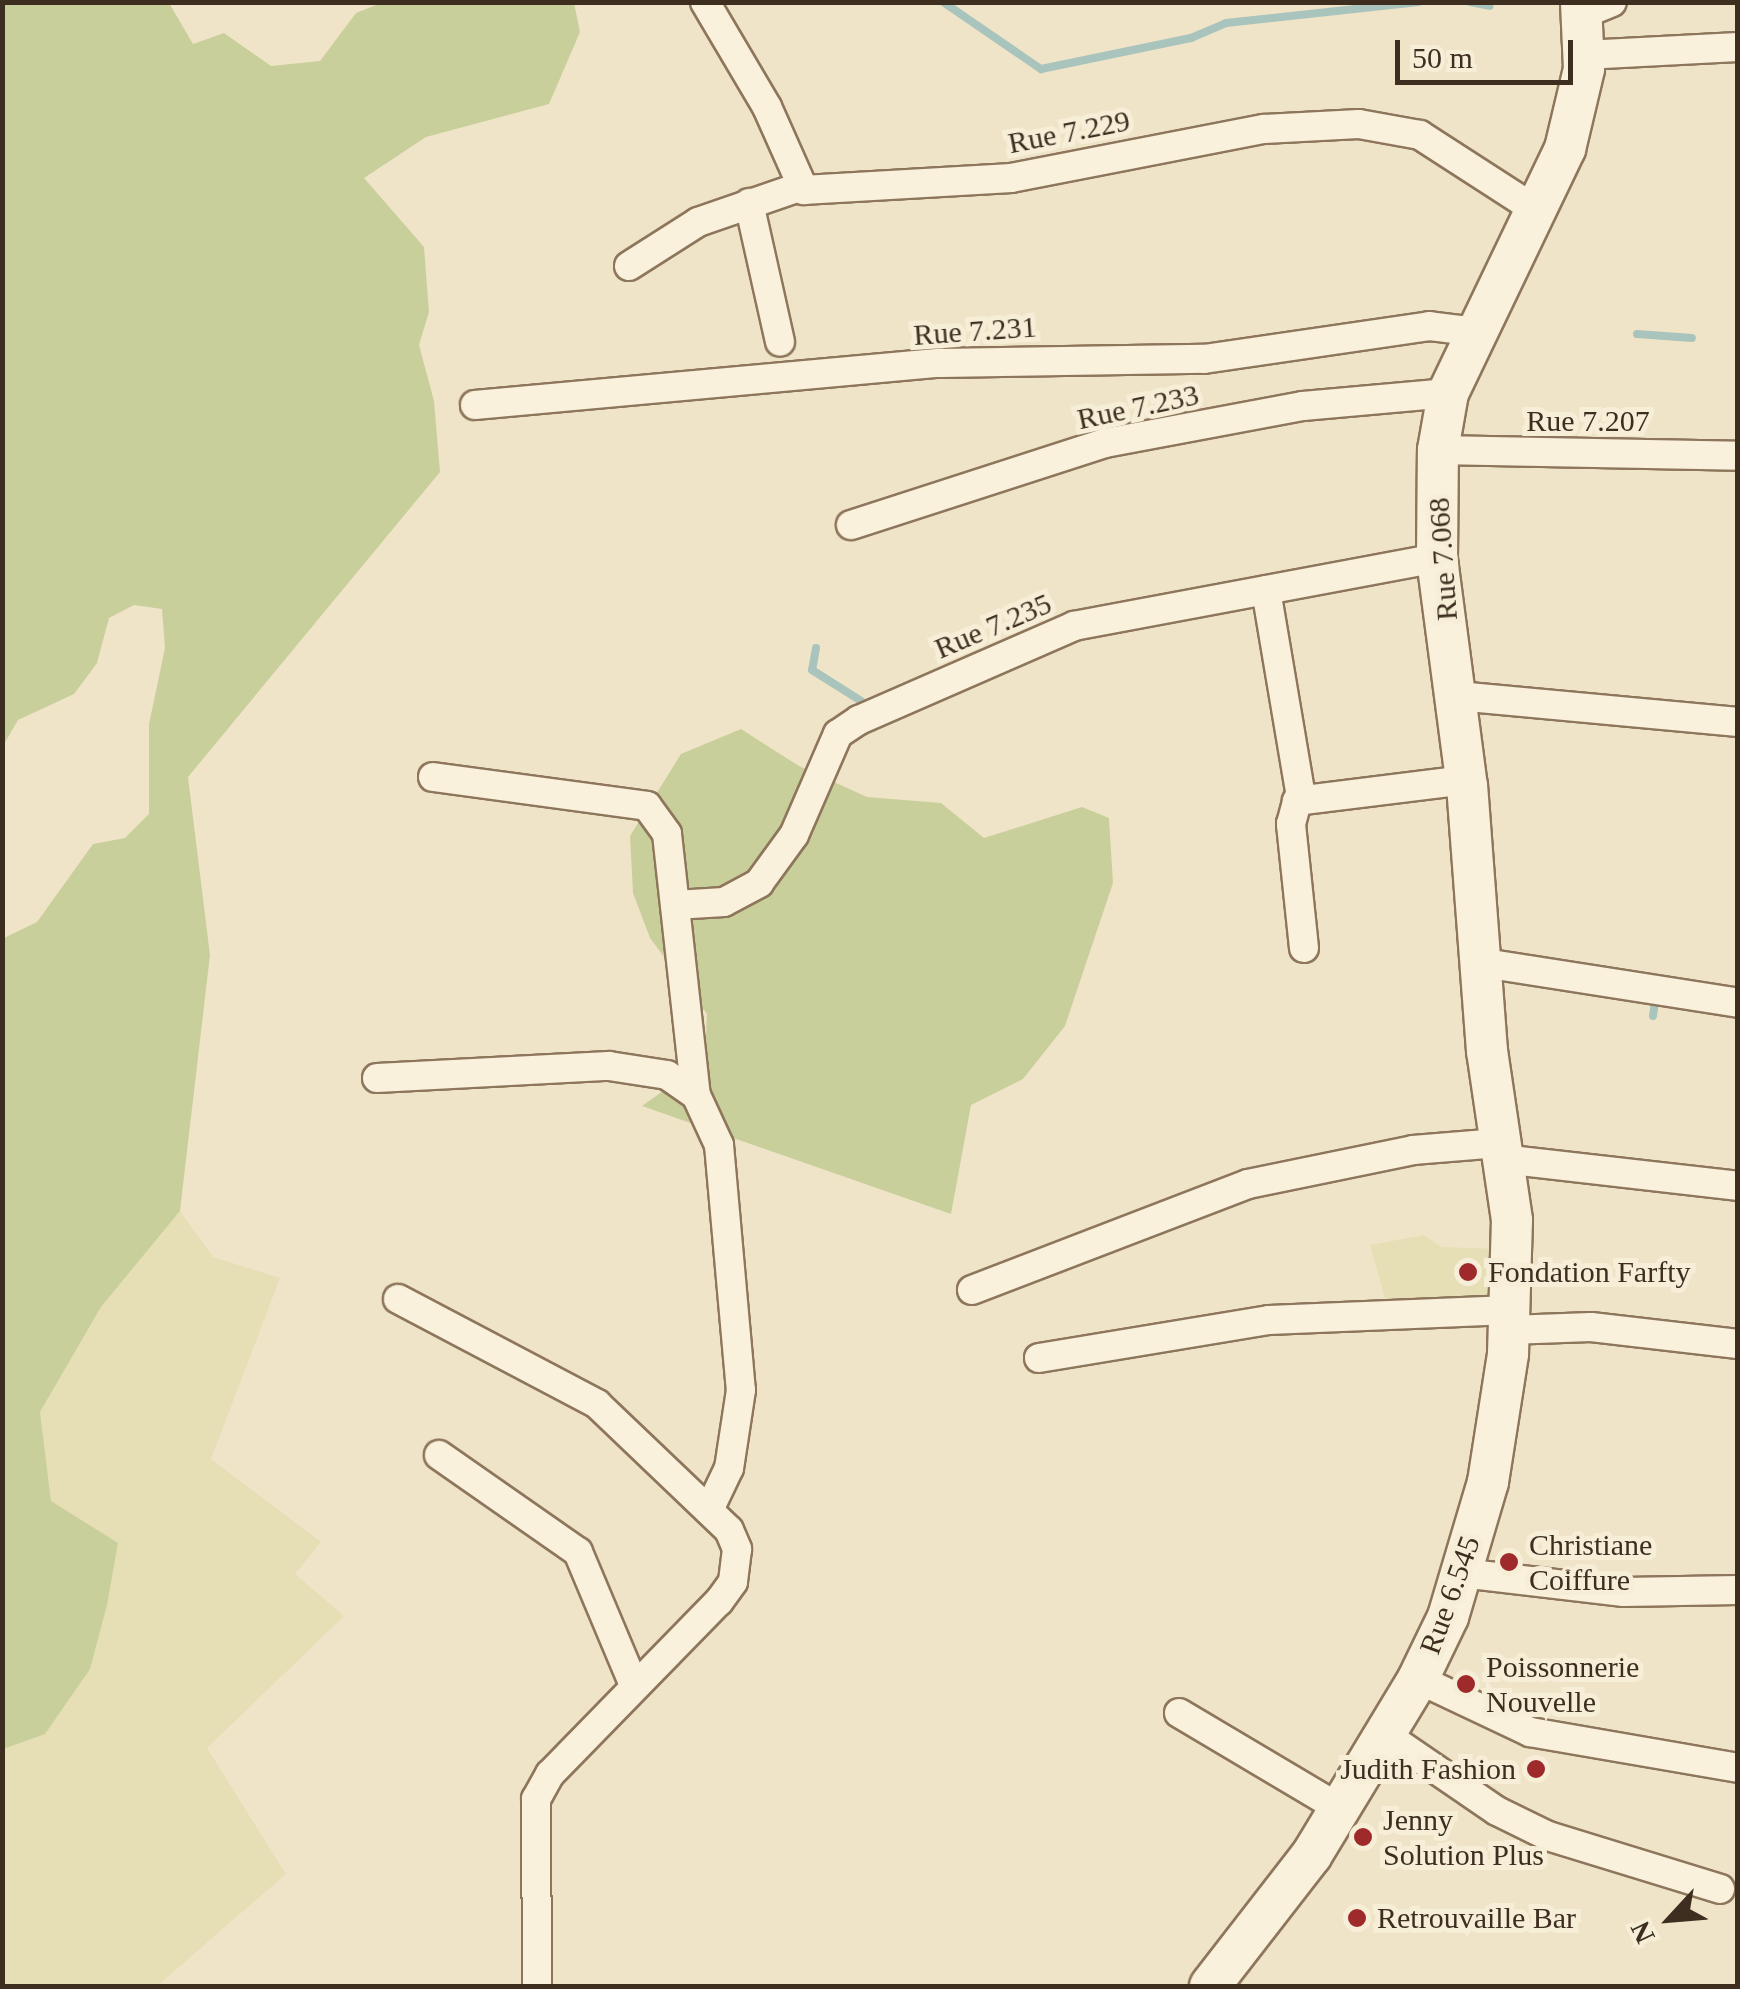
<!DOCTYPE html>
<style>
body{margin:0}
#map{position:relative;width:1740px;height:1989px;overflow:hidden;background:#f0e4c8;font-family:"Times New Roman",serif}
div>[style]{position:absolute}
.farmland>*{inset:0;background:#e6deb5}
.green>*{inset:0;background:#c9cf9b}
.stream>*{height:8px;margin:-4px;padding:0 4px;transform-origin:4px;border-radius:4px;background:#a9c4bc}
.roads{filter:drop-shadow(2px 0 #8d765c) drop-shadow(-2px 0 #8d765c) drop-shadow(0 2px #8d765c) drop-shadow(0 -2px #8d765c)}
.street>*{height:28px;margin:-14px;padding:0 14px;transform-origin:14px;border-radius:14px;background:#faf1dc}
.secondary>*{height:40px;margin:-20px;padding:0 20px;transform-origin:20px;border-radius:20px;background:#faf1dc}
.dots>*{width:28px;height:28px;translate:-50% -50%;box-sizing:border-box;border:5px solid #f7eed8;border-radius:50%}
span{translate:-50% -50%;white-space:nowrap;text-align:center;line-height:1.15;-webkit-text-stroke:10px #f7eed8;paint-order:stroke}
.street-label{font-size:30px;color:#3d2e20}
.poi-label{font-size:30px;color:#3d2e20}
.left{translate:0 -50%;text-align:left}
.right{translate:-100% -50%;text-align:right}
.frame{position:absolute;inset:0;border:5px solid #3d2e20;pointer-events:none}
.north{position:absolute;left:1620px;top:1869px;width:100px;height:100px;-webkit-text-stroke:8px #f7eed8;paint-order:stroke;rotate:244deg;font-size:28px;font-weight:700;line-height:40px;text-align:center;color:#3d2e20}
.north::after{content:'';display:block;margin:auto;width:35px;height:45px;background:#3d2e20;clip-path:polygon(50% 0,100% 100%,50% 72%,0 100%)}
.scale{position:absolute;left:1395px;top:40px;width:178px;height:45px;box-sizing:border-box;border:5px solid #3d2e20;border-top:0;padding-left:12px;font-size:30px;line-height:35px;white-space:nowrap;color:#3d2e20;-webkit-text-stroke:8px #f7eed8;paint-order:stroke}
</style>
<div id="map">
<div class="farmland">
<div style="clip-path:polygon(180px 1211px,213px 1257px,280px 1278px,211px 1459px,321px 1542px,295px 1574px,344px 1616px,207px 1748px,286px 1874px,157px 1986px,3px 1986px,3px 1749px,45px 1733px,51px 1501px,40px 1412px,101px 1307px)"></div>
<div style="clip-path:polygon(1424px 1235px,1441px 1247px,1500px 1249px,1500px 1289px,1488px 1296px,1386px 1302px,1370px 1245px)"></div>
</div>
<div class="green">
<div style="clip-path:polygon(2px 3px,169px 3px,193px 44px,224px 33px,271px 66px,320px 61px,356px 13px,381px 3px,574px 3px,580px 32px,549px 104px,426px 137px,364px 178px,424px 247px,429px 312px,419px 345px,434px 401px,440px 472px,188px 777px,210px 955px,180px 1211px,101px 1307px,40px 1412px,51px 1501px,118px 1543px,107px 1605px,90px 1669px,45px 1734px,3px 1749px,4px 938px,37px 922px,93px 844px,125px 838px,149px 814px,149px 724px,165px 648px,162px 609px,134px 605px,109px 618px,97px 663px,74px 694px,18px 720px,3px 746px)"></div>
<div style="clip-path:polygon(741px 729px,799px 766px,867px 797px,941px 803px,984px 838px,1082px 807px,1109px 818px,1113px 883px,1065px 1026px,1023px 1079px,971px 1105px,951px 1214px,642px 1106px,705px 1061px,707px 1014px,650px 938px,633px 893px,630px 836px,681px 754px)"></div>
</div>
<div class="stream">
<div style="left:943px;top:2px;width:119px;rotate:34.4deg"></div>
<div style="left:1041px;top:69px;width:153px;rotate:-11.7deg"></div>
<div style="left:1191px;top:38px;width:38px;rotate:-23deg"></div>
<div style="left:1226px;top:23px;width:194px;rotate:-6.2deg"></div>
<div style="left:1470px;top:2px;width:20px;rotate:11deg"></div>
<div style="left:1637px;top:334px;width:55px;rotate:4.2deg"></div>
<div style="left:816px;top:648px;width:22px;rotate:100deg"></div>
<div style="left:812px;top:670px;width:58px;rotate:32.3deg"></div>
<div style="left:1653px;top:1016px;width:14px;rotate:-82deg"></div>
</div>
<div class="roads">
<div class="street">
<div style="left:705px;top:2px;width:122px;rotate:59.4deg"></div>
<div style="left:767px;top:107px;width:91px;rotate:66deg"></div>
<div style="left:804px;top:190px;width:207px;rotate:-3.3deg"></div>
<div style="left:1011px;top:178px;width:258px;rotate:-11deg"></div>
<div style="left:1264px;top:129px;width:95px;rotate:-3deg"></div>
<div style="left:1359px;top:124px;width:62px;rotate:10.2deg"></div>
<div style="left:1420px;top:135px;width:138px;rotate:32.9deg"></div>
<div style="left:1583px;top:14px;width:31px;rotate:-22deg"></div>
<div style="left:1584px;top:55px;width:154px;rotate:-3deg"></div>
<div style="left:749px;top:203px;width:142px;rotate:77.4deg"></div>
<div style="left:629px;top:266px;width:82px;rotate:-32.5deg"></div>
<div style="left:698px;top:222px;width:105px;rotate:-19deg"></div>
<div style="left:475px;top:405px;width:467px;rotate:-5.2deg"></div>
<div style="left:940px;top:363px;width:264px;rotate:-0.9deg"></div>
<div style="left:1204px;top:359px;width:227px;rotate:-8.3deg"></div>
<div style="left:1429px;top:326px;width:33px;rotate:7deg"></div>
<div style="left:1462px;top:330px;width:16px;rotate:50deg"></div>
<div style="left:1438px;top:450px;width:300px;rotate:1.1deg"></div>
<div style="left:851px;top:525px;width:267px;rotate:-17.9deg"></div>
<div style="left:1105px;top:443px;width:201px;rotate:-10.6deg"></div>
<div style="left:1303px;top:406px;width:146px;rotate:-5.1deg"></div>
<div style="left:1266px;top:590px;width:211px;rotate:80.4deg"></div>
<div style="left:1458px;top:696px;width:281px;rotate:5.3deg"></div>
<div style="left:433px;top:777px;width:216px;rotate:7.7deg"></div>
<div style="left:647px;top:806px;width:34px;rotate:54deg"></div>
<div style="left:667px;top:834px;width:263px;rotate:83.7deg"></div>
<div style="left:696px;top:1095px;width:55px;rotate:65.3deg"></div>
<div style="left:719px;top:1145px;width:246px;rotate:84.9deg"></div>
<div style="left:741px;top:1390px;width:79px;rotate:98.7deg"></div>
<div style="left:729px;top:1468px;width:47px;rotate:115.5deg"></div>
<div style="left:675px;top:905px;width:49px;rotate:-3.5deg"></div>
<div style="left:724px;top:902px;width:40px;rotate:-28deg"></div>
<div style="left:759px;top:883px;width:59px;rotate:-53.9deg"></div>
<div style="left:794px;top:835px;width:110px;rotate:-66.5deg"></div>
<div style="left:838px;top:734px;width:25px;rotate:-34deg"></div>
<div style="left:859px;top:720px;width:235px;rotate:-23.6deg"></div>
<div style="left:1074px;top:626px;width:369px;rotate:-10.6deg"></div>
<div style="left:1304px;top:948px;width:125px;rotate:-96deg"></div>
<div style="left:1291px;top:824px;width:24px;rotate:-75deg"></div>
<div style="left:1297px;top:801px;width:170px;rotate:-7.1deg"></div>
<div style="left:1484px;top:963px;width:257px;rotate:8.9deg"></div>
<div style="left:377px;top:1078px;width:232px;rotate:-3deg"></div>
<div style="left:609px;top:1066px;width:59px;rotate:8.8deg"></div>
<div style="left:667px;top:1075px;width:35px;rotate:35deg"></div>
<div style="left:1502px;top:1159px;width:238px;rotate:6.5deg"></div>
<div style="left:972px;top:1290px;width:296px;rotate:-21deg"></div>
<div style="left:1248px;top:1184px;width:168px;rotate:-11.6deg"></div>
<div style="left:1413px;top:1150px;width:86px;rotate:-4.7deg"></div>
<div style="left:398px;top:1299px;width:225px;rotate:27.8deg"></div>
<div style="left:597px;top:1404px;width:182px;rotate:43.7deg"></div>
<div style="left:729px;top:1530px;width:21px;rotate:67deg"></div>
<div style="left:737px;top:1549px;width:33px;rotate:97deg"></div>
<div style="left:733px;top:1582px;width:24px;rotate:126deg"></div>
<div style="left:719px;top:1601px;width:242px;rotate:134.3deg"></div>
<div style="left:550px;top:1774px;width:29px;rotate:119deg"></div>
<div style="left:536px;top:1799px;width:187px;rotate:89.7deg"></div>
<div style="left:1509px;top:1330px;width:82px;rotate:-2.1deg"></div>
<div style="left:1591px;top:1327px;width:148px;rotate:6.6deg"></div>
<div style="left:1039px;top:1358px;width:233px;rotate:-9.4deg"></div>
<div style="left:1269px;top:1320px;width:241px;rotate:-2.4deg"></div>
<div style="left:439px;top:1455px;width:169px;rotate:34.9deg"></div>
<div style="left:578px;top:1552px;width:144px;rotate:67.2deg"></div>
<div style="left:1462px;top:1573px;width:163px;rotate:6.7deg"></div>
<div style="left:1624px;top:1592px;width:114px;rotate:-1deg"></div>
<div style="left:1418px;top:1679px;width:124px;rotate:25.3deg"></div>
<div style="left:1530px;top:1732px;width:211px;rotate:9.8deg"></div>
<div style="left:1179px;top:1713px;width:188px;rotate:30.7deg"></div>
<div style="left:1383px;top:1733px;width:138px;rotate:34.4deg"></div>
<div style="left:1497px;top:1811px;width:57px;rotate:26.1deg"></div>
<div style="left:1548px;top:1836px;width:180px;rotate:17.1deg"></div>
</div>
<div class="secondary">
<div style="left:1210px;top:1986px;width:165px;rotate:-52.2deg"></div>
<div style="left:1311px;top:1856px;width:207px;rotate:-58.8deg"></div>
<div style="left:1418px;top:1679px;width:69px;rotate:-64.2deg"></div>
<div style="left:1448px;top:1617px;width:141px;rotate:-73.5deg"></div>
<div style="left:1488px;top:1482px;width:130px;rotate:-81.1deg"></div>
<div style="left:1508px;top:1354px;width:134px;rotate:-88.3deg"></div>
<div style="left:1512px;top:1220px;width:171px;rotate:-98.4deg"></div>
<div style="left:1487px;top:1051px;width:265px;rotate:-94.3deg"></div>
<div style="left:1467px;top:787px;width:231px;rotate:-97.5deg"></div>
<div style="left:1437px;top:558px;width:108px;rotate:-89.5deg"></div>
<div style="left:1438px;top:450px;width:58px;rotate:-80deg"></div>
<div style="left:1448px;top:393px;width:271px;rotate:-64.4deg"></div>
<div style="left:1565px;top:149px;width:82px;rotate:-76.6deg"></div>
<div style="left:1584px;top:69px;width:67px;rotate:-92.6deg"></div>
</div>
</div>
<div class="dots">
<div style="left:1468px;top:1272px;background:#9e2a2b"></div>
<div style="left:1509px;top:1562px;background:#9e2a2b"></div>
<div style="left:1466px;top:1684px;background:#9e2a2b"></div>
<div style="left:1536px;top:1769px;background:#9e2a2b"></div>
<div style="left:1363px;top:1837px;background:#9e2a2b"></div>
<div style="left:1357px;top:1918px;background:#9e2a2b"></div>
</div>
<div class="street-label">
<span style="left:1069px;top:132px;rotate:-11deg">Rue 7.229</span>
<span style="left:975px;top:331px;rotate:-4deg">Rue 7.231</span>
<span style="left:1138px;top:407px;rotate:-12deg">Rue 7.233</span>
<span style="left:1588px;top:421px">Rue 7.207</span>
<span style="left:1443px;top:559px;rotate:-94deg">Rue 7.068</span>
<span style="left:993px;top:626px;rotate:-23deg">Rue 7.235</span>
<span style="left:1450px;top:1595px;rotate:-70deg">Rue 6.545</span>
</div>
<div class="poi-label">
<span class="left" style="left:1488px;top:1272px">Fondation Farfty</span>
<span class="left" style="left:1529px;top:1562px">Christiane<br>Coiffure</span>
<span class="left" style="left:1486px;top:1684px">Poissonnerie<br>Nouvelle</span>
<span class="right" style="left:1516px;top:1769px">Judith Fashion</span>
<span class="left" style="left:1383px;top:1837px">Jenny<br>Solution Plus</span>
<span class="left" style="left:1377px;top:1918px">Retrouvaille Bar</span>
</div>
<div class="frame"></div>
<div class="north">N</div>
<div class="scale">50 m</div>
</div>
